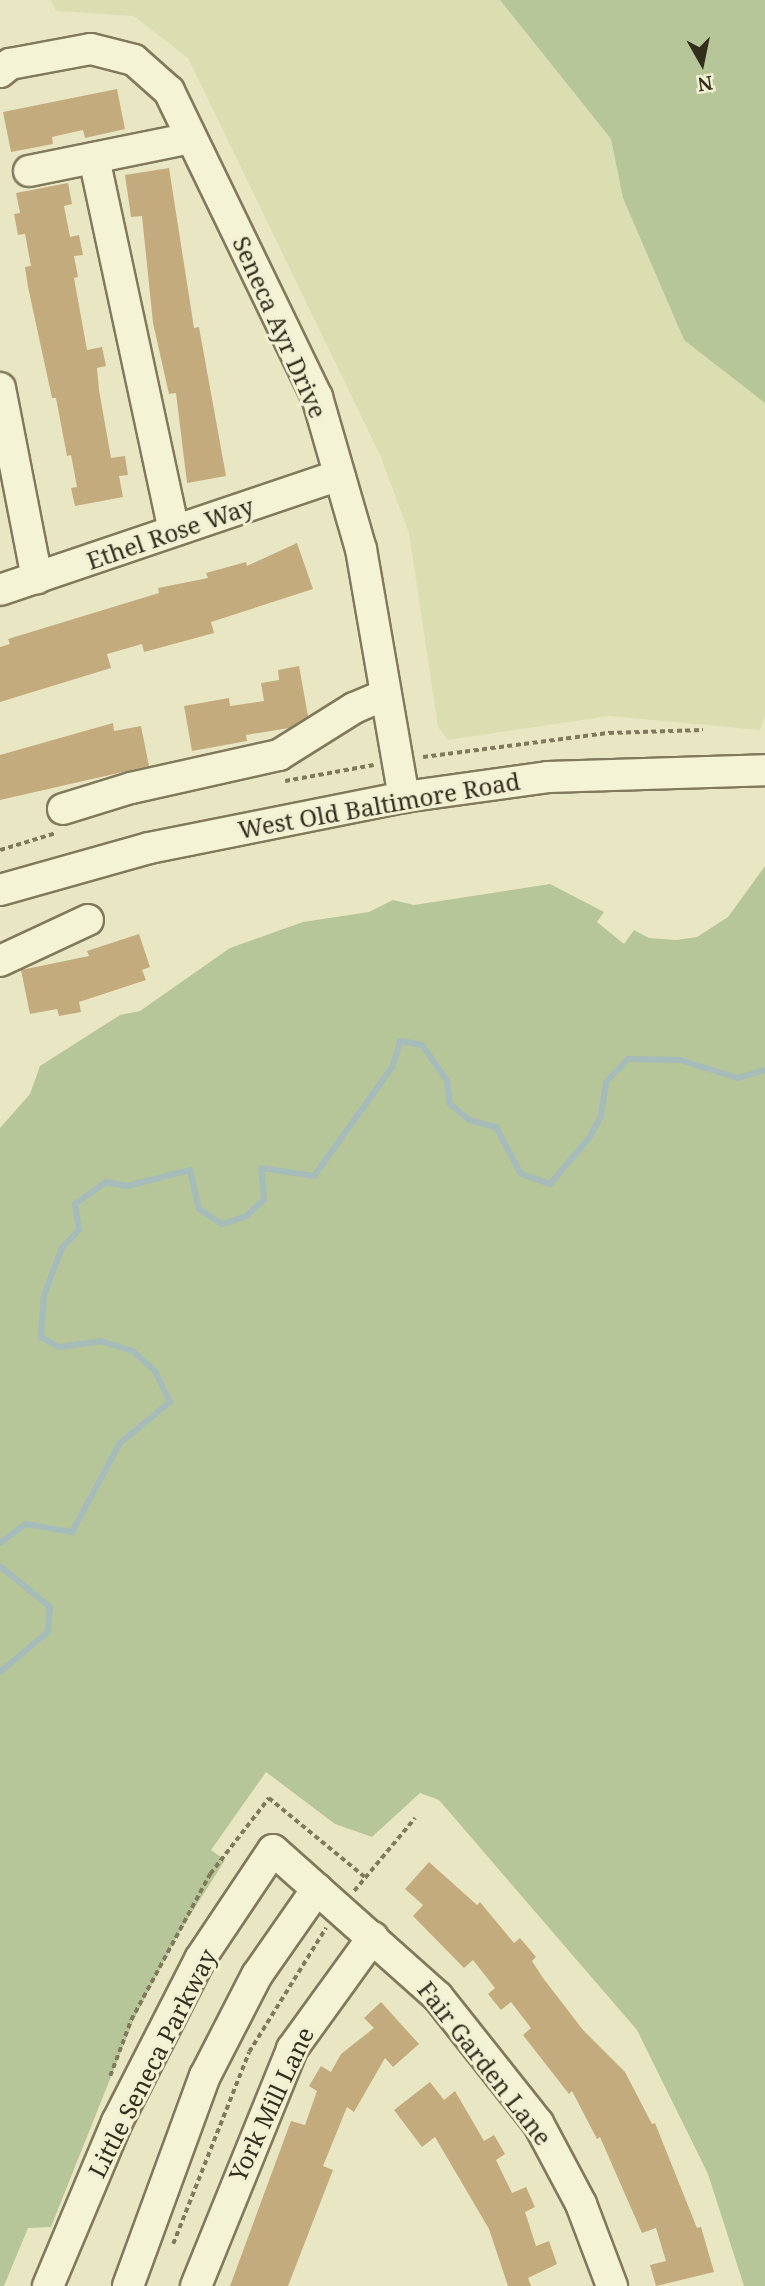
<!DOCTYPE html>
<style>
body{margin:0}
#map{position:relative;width:765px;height:2286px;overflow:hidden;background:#e9e7c3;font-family:"Noto Serif",serif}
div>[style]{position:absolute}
.farmland>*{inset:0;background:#dadeb1}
.green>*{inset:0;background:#b6c698}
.stream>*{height:6px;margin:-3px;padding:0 3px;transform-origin:3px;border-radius:3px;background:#a5bcbb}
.building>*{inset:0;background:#c3ab7d}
.path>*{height:3.5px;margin-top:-1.75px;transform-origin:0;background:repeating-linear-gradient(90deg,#81795c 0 5px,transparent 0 8.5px)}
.roads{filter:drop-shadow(2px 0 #81795c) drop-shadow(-2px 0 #81795c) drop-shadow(0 2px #81795c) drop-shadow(0 -2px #81795c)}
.minor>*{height:30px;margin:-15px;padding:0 15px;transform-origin:15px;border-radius:15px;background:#f5f3d5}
span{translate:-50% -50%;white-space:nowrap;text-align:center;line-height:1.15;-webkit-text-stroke:6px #f1f0d2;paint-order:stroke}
.street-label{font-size:24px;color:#332d1e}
.north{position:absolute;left:667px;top:28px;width:70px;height:70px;-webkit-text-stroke:5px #f1f0d2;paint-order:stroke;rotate:171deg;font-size:19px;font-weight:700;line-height:28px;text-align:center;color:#332d1e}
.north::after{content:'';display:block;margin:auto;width:24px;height:32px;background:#332d1e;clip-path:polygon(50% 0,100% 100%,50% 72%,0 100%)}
</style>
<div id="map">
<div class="farmland">
<div style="clip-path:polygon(51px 0,500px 0,611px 139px,623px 198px,684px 340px,765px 403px,765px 716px,760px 730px,609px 716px,448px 740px,438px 727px,409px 533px,380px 455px,188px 58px,134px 16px,56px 11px)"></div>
</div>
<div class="green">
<div style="clip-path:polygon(500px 0,765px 0,765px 403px,684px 340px,623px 198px,611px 139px)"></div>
<div style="clip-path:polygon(765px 866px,765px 2286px,744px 2286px,708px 2174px,637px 2030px,439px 1800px,420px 1793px,372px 1837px,335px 1824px,266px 1772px,211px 1850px,225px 1860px,177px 1936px,134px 2019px,51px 2227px,28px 2228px,4px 2286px,0 2286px,0 1128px,30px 1094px,40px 1066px,120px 1015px,140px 1011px,230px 948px,303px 922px,369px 912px,393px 900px,414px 905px,550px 884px,604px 912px,597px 922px,624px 944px,634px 930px,649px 938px,676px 940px,697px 937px,728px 917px)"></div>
</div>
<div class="stream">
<div style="left:0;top:1543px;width:31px;rotate:-37deg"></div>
<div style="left:25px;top:1524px;width:48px;rotate:9.7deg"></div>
<div style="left:72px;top:1532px;width:101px;rotate:-61.7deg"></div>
<div style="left:120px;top:1443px;width:65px;rotate:-39.4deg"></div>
<div style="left:170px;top:1402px;width:34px;rotate:-116deg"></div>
<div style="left:155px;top:1371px;width:30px;rotate:-138deg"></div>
<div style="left:133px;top:1351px;width:34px;rotate:-163deg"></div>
<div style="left:101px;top:1341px;width:42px;rotate:171.9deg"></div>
<div style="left:59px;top:1347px;width:21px;rotate:-151deg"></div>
<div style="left:41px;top:1337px;width:42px;rotate:-85.9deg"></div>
<div style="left:44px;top:1295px;width:50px;rotate:-69deg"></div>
<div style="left:62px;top:1248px;width:25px;rotate:-47deg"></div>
<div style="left:79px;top:1230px;width:26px;rotate:-99deg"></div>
<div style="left:75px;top:1204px;width:38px;rotate:-35deg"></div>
<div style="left:106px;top:1182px;width:21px;rotate:11deg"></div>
<div style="left:127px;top:1186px;width:65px;rotate:-14.3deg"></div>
<div style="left:190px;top:1170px;width:40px;rotate:77deg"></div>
<div style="left:199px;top:1209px;width:27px;rotate:33deg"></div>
<div style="left:222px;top:1224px;width:25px;rotate:-18deg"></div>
<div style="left:246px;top:1216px;width:24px;rotate:-42deg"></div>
<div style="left:264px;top:1200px;width:32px;rotate:-95deg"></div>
<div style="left:261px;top:1168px;width:54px;rotate:8.6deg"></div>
<div style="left:314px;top:1176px;width:135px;rotate:-54.3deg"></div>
<div style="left:393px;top:1066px;width:26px;rotate:-74deg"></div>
<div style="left:400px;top:1041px;width:22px;rotate:10deg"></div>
<div style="left:422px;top:1045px;width:44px;rotate:55.2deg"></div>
<div style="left:447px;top:1081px;width:23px;rotate:83deg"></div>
<div style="left:450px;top:1104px;width:25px;rotate:40deg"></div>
<div style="left:469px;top:1120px;width:28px;rotate:15deg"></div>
<div style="left:496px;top:1127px;width:53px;rotate:62deg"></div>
<div style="left:521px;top:1174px;width:31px;rotate:19deg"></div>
<div style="left:550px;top:1184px;width:60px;rotate:-49.7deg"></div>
<div style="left:589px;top:1138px;width:26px;rotate:-62deg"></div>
<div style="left:601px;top:1115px;width:33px;rotate:-81deg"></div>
<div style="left:606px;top:1082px;width:32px;rotate:-46deg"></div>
<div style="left:628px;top:1059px;width:52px;rotate:1.1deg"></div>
<div style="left:680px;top:1060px;width:61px;rotate:17.2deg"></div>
<div style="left:738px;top:1078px;width:28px;rotate:-17deg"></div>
<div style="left:0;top:1566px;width:65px;rotate:39.4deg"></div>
<div style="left:50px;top:1607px;width:25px;rotate:95deg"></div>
<div style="left:48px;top:1632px;width:62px;rotate:140.2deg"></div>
</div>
<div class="building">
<div style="clip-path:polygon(117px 89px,125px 129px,85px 138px,83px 130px,52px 137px,53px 144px,11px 152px,3px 112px)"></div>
<div style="clip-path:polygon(169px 168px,194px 328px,199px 327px,226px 476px,187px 483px,176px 393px,169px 394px,153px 323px,142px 216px,131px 217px,125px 175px)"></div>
<div style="clip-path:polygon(68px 183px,72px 204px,64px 206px,70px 237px,79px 235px,83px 255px,74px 256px,78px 277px,74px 278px,87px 350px,102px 347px,106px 366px,97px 368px,99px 390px,111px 458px,125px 456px,128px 475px,119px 476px,123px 497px,75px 506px,71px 488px,77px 487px,71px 455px,67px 456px,56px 398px,52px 398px,28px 287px,25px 267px,31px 266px,25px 234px,18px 235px,14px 214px,20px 213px,16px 193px)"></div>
<div style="clip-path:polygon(297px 543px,313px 589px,211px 622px,214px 633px,144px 652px,142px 644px,107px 654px,111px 668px,0 702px,0 647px,10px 644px,8px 639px,159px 593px,158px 588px,208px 578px,206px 573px,246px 562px,247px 566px)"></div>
<div style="clip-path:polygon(299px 666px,308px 716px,289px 728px,246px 735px,247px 741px,192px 751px,184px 706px,229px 698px,230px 706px,264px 701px,261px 683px,279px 680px,278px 670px)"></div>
<div style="clip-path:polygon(113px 723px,114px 731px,141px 726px,149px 766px,0 800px,0 755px)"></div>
<div style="clip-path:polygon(139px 934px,150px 967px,142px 970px,146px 980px,79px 1002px,81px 1012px,59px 1016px,57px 1009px,30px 1014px,21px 970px,89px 956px,87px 951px)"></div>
<div style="clip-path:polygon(429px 1862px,477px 1905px,480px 1902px,514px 1943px,520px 1938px,536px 1957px,532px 1961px,543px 1978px,583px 2030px,625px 2072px,652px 2124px,655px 2123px,697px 2228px,701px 2227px,714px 2272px,656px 2286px,650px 2265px,666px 2261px,656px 2228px,642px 2233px,600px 2137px,597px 2139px,572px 2091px,569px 2094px,523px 2035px,531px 2028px,511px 2002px,501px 2010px,488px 1994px,495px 1988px,473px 1960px,464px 1968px,413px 1916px,423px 1905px,405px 1889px)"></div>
<div style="clip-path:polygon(381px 2002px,419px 2044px,393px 2067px,385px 2058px,354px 2112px,347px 2107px,323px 2166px,333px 2170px,288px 2286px,230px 2286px,291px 2121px,305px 2125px,317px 2091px,309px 2086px,321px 2066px,331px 2072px,341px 2054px,374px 2028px,364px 2018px)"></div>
<div style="clip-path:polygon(430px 2082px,444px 2100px,455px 2091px,484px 2141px,494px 2135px,505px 2154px,496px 2160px,512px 2193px,526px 2187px,535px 2207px,525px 2212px,536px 2246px,549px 2241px,557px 2264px,528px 2278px,531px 2286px,508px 2286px,489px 2229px,435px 2137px,422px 2147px,394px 2110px)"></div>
</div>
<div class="path">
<div style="left:423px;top:757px;width:188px;rotate:-7.4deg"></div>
<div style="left:609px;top:733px;width:94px;rotate:-1.8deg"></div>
<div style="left:285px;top:781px;width:90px;rotate:-10.2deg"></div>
<div style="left:0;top:850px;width:59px;rotate:-16.9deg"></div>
<div style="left:354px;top:1891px;width:95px;rotate:-50.1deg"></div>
<div style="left:110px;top:2076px;width:60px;rotate:-69.4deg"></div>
<div style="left:131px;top:2020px;width:166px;rotate:-61.6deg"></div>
<div style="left:210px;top:1874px;width:96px;rotate:-52.2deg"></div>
<div style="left:269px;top:1798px;width:124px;rotate:39.5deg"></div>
<div style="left:173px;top:2244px;width:206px;rotate:-68.4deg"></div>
<div style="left:249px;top:2052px;width:146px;rotate:-58.2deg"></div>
</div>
<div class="roads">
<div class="minor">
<div style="left:0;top:72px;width:13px;rotate:-39deg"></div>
<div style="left:10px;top:64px;width:82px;rotate:-10.5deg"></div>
<div style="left:91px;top:49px;width:44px;rotate:14.3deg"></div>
<div style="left:134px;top:60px;width:47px;rotate:41.5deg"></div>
<div style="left:169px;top:91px;width:340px;rotate:64.2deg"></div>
<div style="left:317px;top:397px;width:158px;rotate:73.9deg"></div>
<div style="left:361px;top:549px;width:252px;rotate:80.2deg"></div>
<div style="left:94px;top:158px;width:381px;rotate:77.9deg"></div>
<div style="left:29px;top:171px;width:165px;rotate:-11.5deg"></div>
<div style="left:0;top:388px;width:194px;rotate:79deg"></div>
<div style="left:0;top:590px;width:358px;rotate:-18.7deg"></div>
<div style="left:63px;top:809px;width:71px;rotate:-17.2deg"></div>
<div style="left:131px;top:788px;width:152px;rotate:-12.6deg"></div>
<div style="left:279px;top:755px;width:89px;rotate:-32.1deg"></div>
<div style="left:354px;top:708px;width:34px;rotate:-23deg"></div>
<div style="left:0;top:890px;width:155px;rotate:-15.7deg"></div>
<div style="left:149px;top:848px;width:260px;rotate:-11.3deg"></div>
<div style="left:404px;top:797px;width:145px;rotate:-7.9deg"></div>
<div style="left:548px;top:777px;width:217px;rotate:-1.8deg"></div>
<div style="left:0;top:961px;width:97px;rotate:-25deg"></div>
<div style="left:48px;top:2286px;width:178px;rotate:-67.2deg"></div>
<div style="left:117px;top:2122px;width:183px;rotate:-63deg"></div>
<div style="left:200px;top:1959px;width:131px;rotate:-56.2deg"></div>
<div style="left:273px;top:1850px;width:221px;rotate:41.7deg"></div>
<div style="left:438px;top:1997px;width:161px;rotate:51.6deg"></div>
<div style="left:538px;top:2123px;width:92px;rotate:62deg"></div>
<div style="left:581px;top:2204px;width:88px;rotate:69.3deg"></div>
<div style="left:128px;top:2286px;width:224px;rotate:-69.9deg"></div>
<div style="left:205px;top:2076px;width:114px;rotate:-62.8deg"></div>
<div style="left:257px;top:1975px;width:105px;rotate:-55.1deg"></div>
<div style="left:196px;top:2286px;width:256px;rotate:-67.9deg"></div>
<div style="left:292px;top:2049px;width:138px;rotate:-54.1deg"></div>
</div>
</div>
<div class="street-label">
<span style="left:280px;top:327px;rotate:66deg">Seneca Ayr Drive</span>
<span style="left:170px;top:533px;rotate:-19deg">Ethel Rose Way</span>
<span style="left:379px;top:805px;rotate:-10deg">West Old Baltimore Road</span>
<span style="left:152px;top:2063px;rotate:-63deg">Little Seneca Parkway</span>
<span style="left:485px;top:2063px;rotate:52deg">Fair Garden Lane</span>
<span style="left:271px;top:2104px;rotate:-65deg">York Mill Lane</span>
</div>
<div class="north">N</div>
</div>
